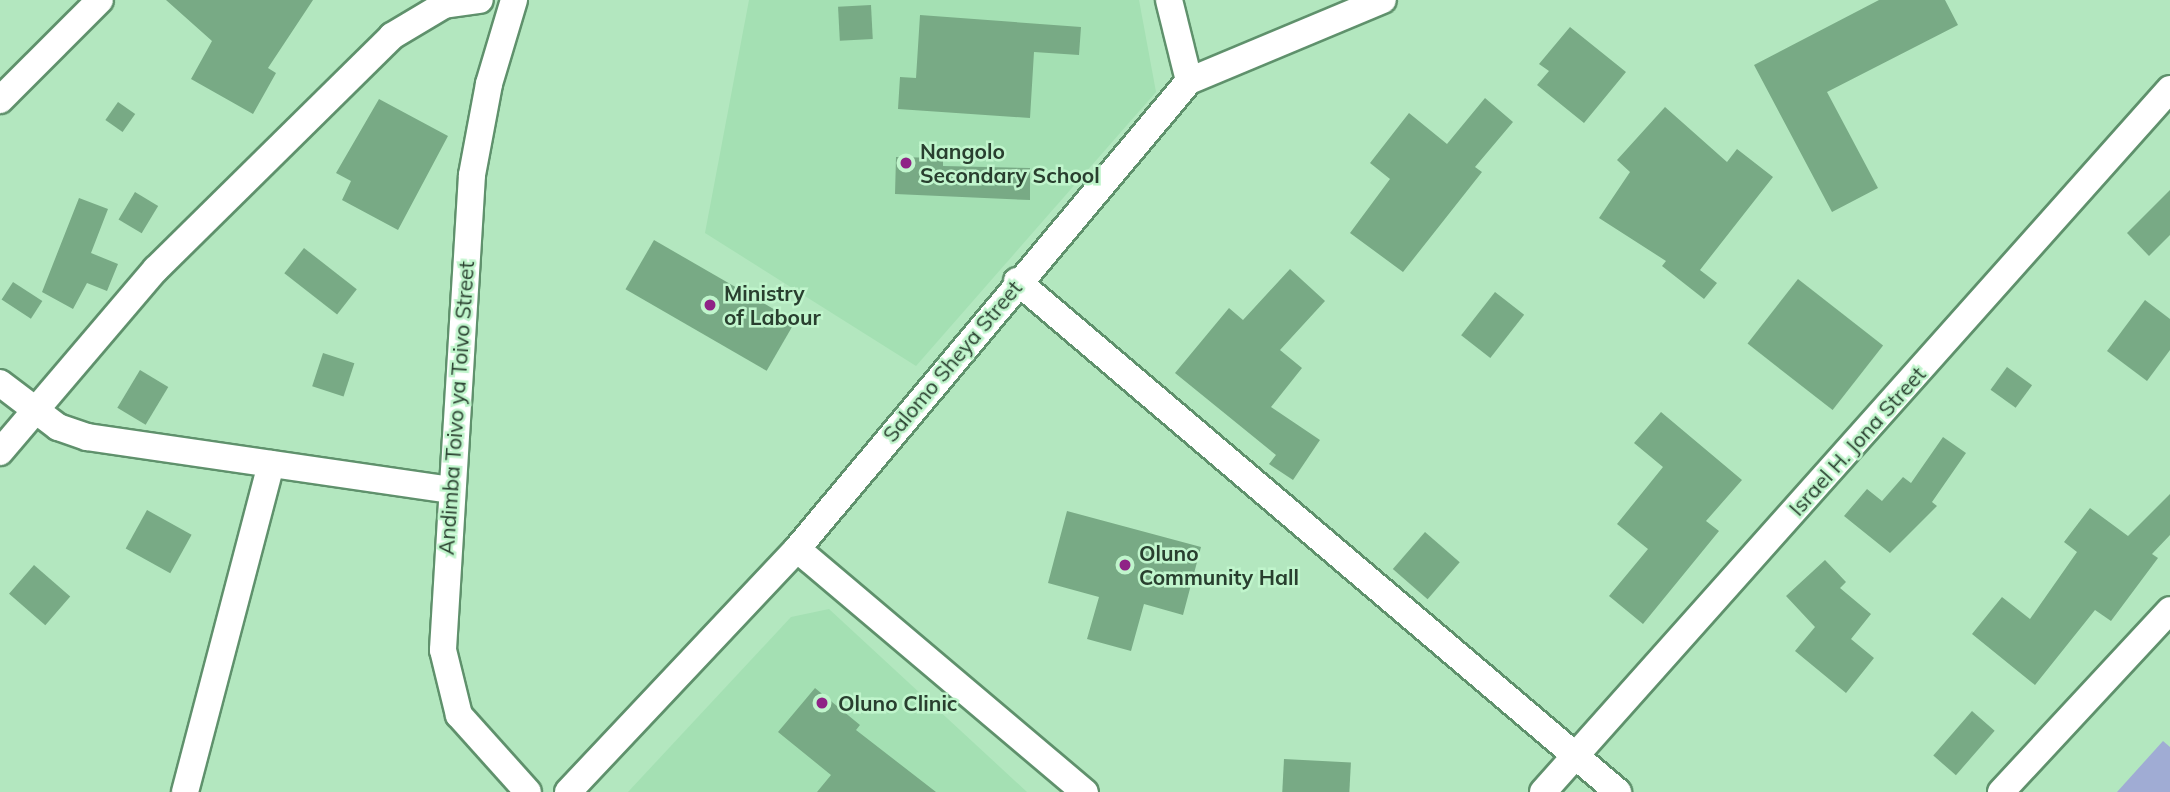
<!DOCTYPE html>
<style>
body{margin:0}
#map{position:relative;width:2170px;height:792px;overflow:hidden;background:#b3e7bf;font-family:Mulish,sans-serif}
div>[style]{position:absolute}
.built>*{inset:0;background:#a4e0b3}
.green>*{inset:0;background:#a0acd4}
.building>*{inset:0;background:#78aa85;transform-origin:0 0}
.roads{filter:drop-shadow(2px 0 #5f916c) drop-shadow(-2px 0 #5f916c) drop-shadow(0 2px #5f916c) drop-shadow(0 -2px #5f916c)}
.minor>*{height:26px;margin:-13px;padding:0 13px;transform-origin:13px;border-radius:13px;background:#fff}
.dots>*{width:19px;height:19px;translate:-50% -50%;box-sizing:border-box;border:4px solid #c0f5cc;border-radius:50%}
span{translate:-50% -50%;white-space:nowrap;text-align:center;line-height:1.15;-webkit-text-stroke:5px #c0f5cc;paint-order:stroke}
.poi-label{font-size:21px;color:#293f2f;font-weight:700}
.left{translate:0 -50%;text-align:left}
.street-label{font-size:21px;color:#293f2f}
</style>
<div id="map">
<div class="built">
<div style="clip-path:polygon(749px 0,1139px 0,1156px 92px,916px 366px,705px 233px)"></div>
<div style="clip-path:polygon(829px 609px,1027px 792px,628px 792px,791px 617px)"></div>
</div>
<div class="green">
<div style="clip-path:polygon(2163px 741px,2170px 747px,2170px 792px,2117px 792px)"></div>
</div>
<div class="building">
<div style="clip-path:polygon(166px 0,313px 0,268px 68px,276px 73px,253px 114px,191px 79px,212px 41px)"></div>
<div style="clip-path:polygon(1879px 0,1945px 0,1958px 25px,1827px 92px,1878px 188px,1832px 212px,1754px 65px)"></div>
<div style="left:871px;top:5px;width:34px;height:33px;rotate:87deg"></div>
<div style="clip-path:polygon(920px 15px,1081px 27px,1079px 55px,1034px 52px,1030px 118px,898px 109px,900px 77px,916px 78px)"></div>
<div style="clip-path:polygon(1570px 27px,1626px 72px,1584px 123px,1537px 85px,1549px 71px,1539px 64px)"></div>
<div style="clip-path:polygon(1485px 98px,1513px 122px,1475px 167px,1482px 172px,1403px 272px,1350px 233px,1390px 179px,1370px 163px,1409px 113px,1447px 144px)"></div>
<div style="clip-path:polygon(379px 99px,448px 136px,398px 230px,342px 200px,351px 181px,336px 173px)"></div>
<div style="left:118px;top:102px;width:21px;height:22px;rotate:35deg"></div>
<div style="clip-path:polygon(1665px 107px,1727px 162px,1737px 149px,1773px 177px,1700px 270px,1717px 283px,1704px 299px,1662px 266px,1666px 261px,1599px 218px,1630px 172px,1617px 160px)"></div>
<div style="clip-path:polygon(896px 157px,943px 158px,943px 166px,1030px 168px,1030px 200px,895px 194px)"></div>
<div style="clip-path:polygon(2170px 190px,2170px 235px,2149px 256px,2127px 233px)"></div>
<div style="left:135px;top:192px;width:27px;height:32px;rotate:31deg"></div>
<div style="clip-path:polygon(79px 198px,108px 209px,91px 253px,118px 264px,107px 291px,87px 283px,73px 309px,42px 292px)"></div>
<div style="left:654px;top:240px;width:163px;height:57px;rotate:30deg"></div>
<div style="left:304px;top:248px;width:67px;height:32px;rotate:38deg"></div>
<div style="clip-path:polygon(1290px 269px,1325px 301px,1280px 350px,1302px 368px,1271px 407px,1320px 440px,1293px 480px,1269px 464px,1276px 455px,1175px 373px,1229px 308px,1243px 320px)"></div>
<div style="left:1798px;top:279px;width:108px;height:82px;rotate:38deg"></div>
<div style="left:13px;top:282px;width:35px;height:21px;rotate:33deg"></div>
<div style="left:1495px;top:292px;width:37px;height:55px;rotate:38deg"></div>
<div style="clip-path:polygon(2145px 300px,2170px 319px,2170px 350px,2147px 381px,2107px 351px)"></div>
<div style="left:323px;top:353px;width:33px;height:35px;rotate:18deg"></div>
<div style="left:2007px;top:367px;width:31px;height:28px;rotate:36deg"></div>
<div style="left:140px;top:370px;width:33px;height:44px;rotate:31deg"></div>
<div style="clip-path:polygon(1661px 412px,1742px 480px,1706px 521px,1719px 531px,1643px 624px,1609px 596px,1648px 549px,1617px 524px,1663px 467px,1634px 443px)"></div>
<div style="clip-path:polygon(1943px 437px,1966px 453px,1932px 502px,1937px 506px,1890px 553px,1844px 516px,1867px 489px,1882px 501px,1903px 477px,1911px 483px)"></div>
<div style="clip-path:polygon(2170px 494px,2170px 535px,2152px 554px,2158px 558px,2111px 621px,2095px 610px,2035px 685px,1972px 634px,2002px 597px,2030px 619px,2077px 552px,2064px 542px,2090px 508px,2128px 536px)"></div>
<div style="left:147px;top:510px;width:51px;height:44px;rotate:29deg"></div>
<div style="clip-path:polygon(1067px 511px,1201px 547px,1183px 615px,1144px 604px,1131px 651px,1087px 639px,1099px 597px,1048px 583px)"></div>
<div style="left:1425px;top:532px;width:46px;height:49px;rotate:41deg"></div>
<div style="clip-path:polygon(1825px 560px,1846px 582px,1840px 588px,1871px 614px,1851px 639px,1874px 658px,1846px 693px,1795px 651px,1815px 627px,1786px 596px)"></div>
<div style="left:34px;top:565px;width:48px;height:38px;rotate:41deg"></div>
<div style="clip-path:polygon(815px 688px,860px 725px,856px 730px,936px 792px,817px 792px,831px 775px,778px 732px)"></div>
<div style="left:1972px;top:711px;width:30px;height:59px;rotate:41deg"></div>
<div style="left:1284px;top:759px;width:67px;height:33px;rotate:3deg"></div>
</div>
<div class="roads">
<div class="minor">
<div style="left:514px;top:0;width:88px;rotate:106.6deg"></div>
<div style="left:489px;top:84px;width:93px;rotate:100.6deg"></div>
<div style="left:472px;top:175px;width:476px;rotate:93.5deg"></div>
<div style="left:443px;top:650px;width:67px;rotate:76.2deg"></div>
<div style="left:459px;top:715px;width:103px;rotate:48.1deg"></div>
<div style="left:1169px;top:0;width:83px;rotate:76.1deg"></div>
<div style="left:0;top:100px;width:141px;rotate:-45deg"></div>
<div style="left:1017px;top:281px;width:789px;rotate:40.37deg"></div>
<div style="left:0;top:383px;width:73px;rotate:37.2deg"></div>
<div style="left:58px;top:427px;width:31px;rotate:19deg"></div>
<div style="left:87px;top:437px;width:366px;rotate:8.3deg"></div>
<div style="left:0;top:452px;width:240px;rotate:-49.6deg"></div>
<div style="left:156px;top:269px;width:332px;rotate:-44.6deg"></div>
<div style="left:392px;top:36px;width:61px;rotate:-30.8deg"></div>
<div style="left:444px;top:5px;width:36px;rotate:-8deg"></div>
<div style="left:797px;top:549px;width:377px;rotate:40.2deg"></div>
<div style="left:185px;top:792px;width:339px;rotate:-75.3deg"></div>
<div style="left:568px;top:792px;width:334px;rotate:-46.7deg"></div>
<div style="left:797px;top:549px;width:610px;rotate:-50.05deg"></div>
<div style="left:1189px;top:81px;width:210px;rotate:-22.7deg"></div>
<div style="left:1543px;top:792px;width:942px;rotate:-48.27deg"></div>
<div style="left:2001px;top:792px;width:248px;rotate:-47.1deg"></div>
</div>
</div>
<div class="dots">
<div style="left:906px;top:163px;background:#8f2386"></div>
<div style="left:710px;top:305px;background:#8f2386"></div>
<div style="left:1125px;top:565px;background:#8f2386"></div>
<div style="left:822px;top:703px;background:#8f2386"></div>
</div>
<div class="poi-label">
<span class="left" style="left:920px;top:163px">Nangolo<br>Secondary School</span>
<span class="left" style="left:724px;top:305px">Ministry<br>of Labour</span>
<span class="left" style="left:1139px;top:565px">Oluno<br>Community Hall</span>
<span class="left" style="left:838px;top:703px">Oluno Clinic</span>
</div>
<div class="street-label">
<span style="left:952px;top:361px;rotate:-50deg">Salomo Sheya Street</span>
<span style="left:456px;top:408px;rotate:-86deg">Andimba Toivo ya Toivo Street</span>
<span style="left:1857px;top:441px;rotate:-48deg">Israel H. Jona Street</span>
</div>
</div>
